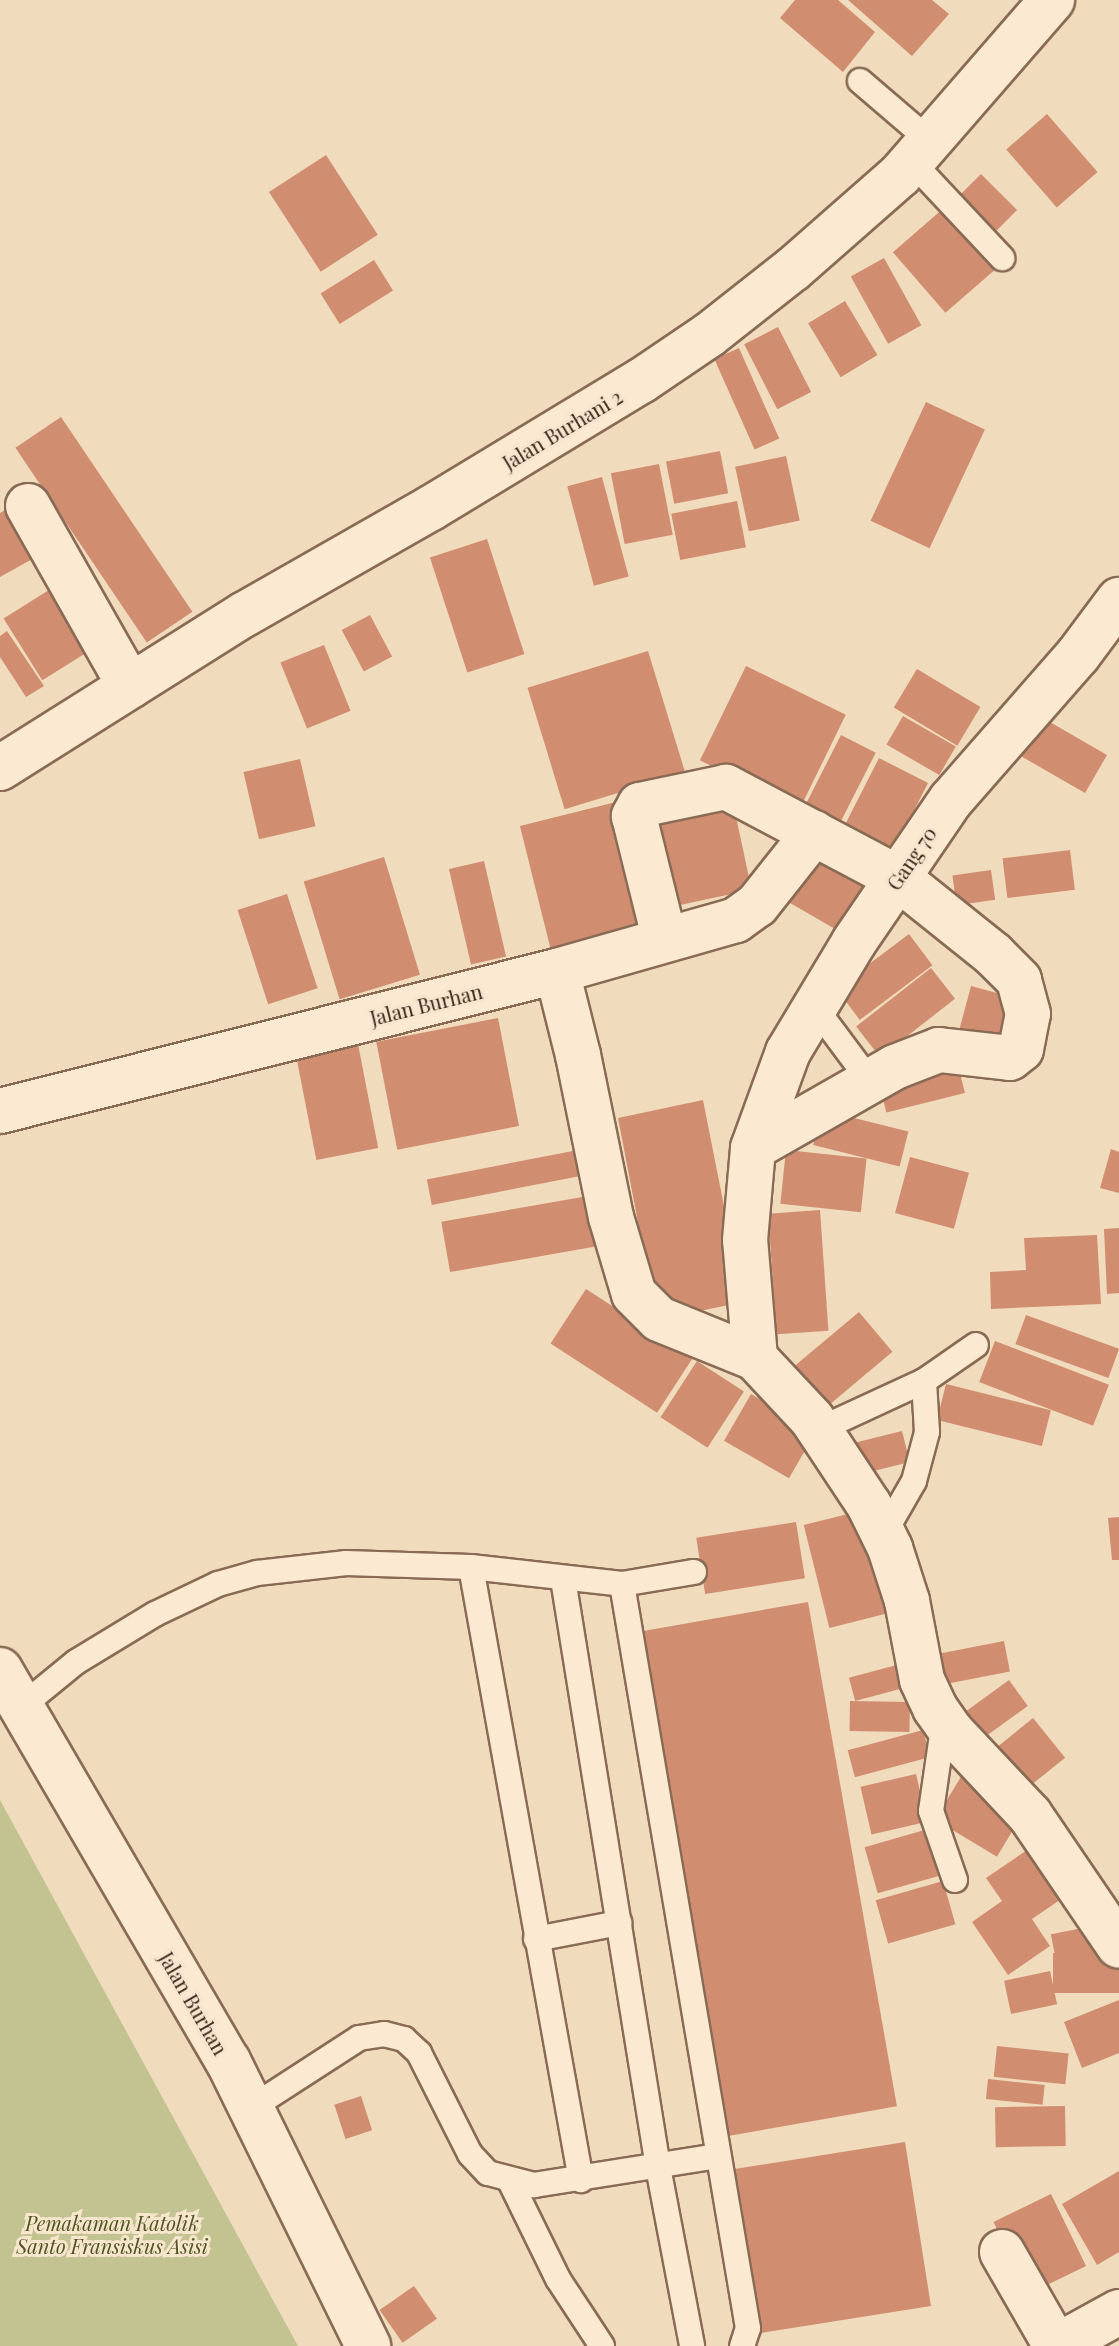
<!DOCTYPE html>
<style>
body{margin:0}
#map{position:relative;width:1119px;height:2346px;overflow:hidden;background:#f0dbbd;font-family:"Playfair Display",serif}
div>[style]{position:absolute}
.cemetery>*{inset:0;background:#c2c391}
.building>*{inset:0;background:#d18d70;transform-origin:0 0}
.roads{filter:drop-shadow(2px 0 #896b55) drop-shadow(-2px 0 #896b55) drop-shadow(0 2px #896b55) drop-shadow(0 -2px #896b55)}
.lane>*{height:24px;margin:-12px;padding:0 12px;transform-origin:12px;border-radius:12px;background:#fbe9d1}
.street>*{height:44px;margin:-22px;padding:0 22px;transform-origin:22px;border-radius:22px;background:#fbe9d1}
span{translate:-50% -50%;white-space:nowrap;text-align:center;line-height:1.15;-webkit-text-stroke:6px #f7e6cd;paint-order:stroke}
.street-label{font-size:20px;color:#38251b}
.park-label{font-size:20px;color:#4e5520;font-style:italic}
</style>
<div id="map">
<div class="cemetery">
<div style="clip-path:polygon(0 1800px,298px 2346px,0 2346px)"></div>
</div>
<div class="building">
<div style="clip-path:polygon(795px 0,838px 0,875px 32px,843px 72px,780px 18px)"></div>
<div style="clip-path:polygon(848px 0,932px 0,949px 14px,912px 56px)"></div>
<div style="left:1047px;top:114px;width:77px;height:54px;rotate:49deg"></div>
<div style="left:326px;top:155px;width:95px;height:68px;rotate:57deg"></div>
<div style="left:981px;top:174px;width:51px;height:38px;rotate:45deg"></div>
<div style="left:945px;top:207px;width:80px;height:69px;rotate:49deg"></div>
<div style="left:884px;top:258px;width:77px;height:38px;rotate:61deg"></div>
<div style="left:374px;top:260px;width:36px;height:63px;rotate:58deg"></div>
<div style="left:845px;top:301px;width:63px;height:43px;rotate:59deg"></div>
<div style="left:778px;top:327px;width:73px;height:38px;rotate:63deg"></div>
<div style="left:739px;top:348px;width:99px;height:27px;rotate:66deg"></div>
<div style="left:926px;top:402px;width:65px;height:131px;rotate:25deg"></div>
<div style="left:61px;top:417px;width:235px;height:55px;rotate:56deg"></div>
<div style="left:720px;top:451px;width:43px;height:55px;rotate:79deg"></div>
<div style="left:786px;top:456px;width:66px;height:52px;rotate:78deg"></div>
<div style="left:659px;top:464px;width:72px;height:49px;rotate:79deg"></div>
<div style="left:602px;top:477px;width:103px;height:36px;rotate:75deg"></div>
<div style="left:737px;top:501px;width:47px;height:67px;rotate:79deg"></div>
<div style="clip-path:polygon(16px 504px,43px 553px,0 577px,0 513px)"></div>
<div style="left:487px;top:539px;width:121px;height:60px;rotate:72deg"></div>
<div style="left:57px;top:585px;width:73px;height:63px;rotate:58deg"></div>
<div style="left:370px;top:615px;width:47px;height:32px;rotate:62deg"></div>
<div style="clip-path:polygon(7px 631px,44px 686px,26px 697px,0 657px,0 636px)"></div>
<div style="left:324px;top:645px;width:71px;height:47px;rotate:68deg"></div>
<div style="left:648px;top:651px;width:127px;height:126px;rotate:73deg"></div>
<div style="left:746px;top:666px;width:111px;height:105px;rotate:26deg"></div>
<div style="left:917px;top:669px;width:74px;height:45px;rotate:31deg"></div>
<div style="left:1036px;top:714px;width:82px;height:44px;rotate:30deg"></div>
<div style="left:903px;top:716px;width:61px;height:33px;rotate:30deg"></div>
<div style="left:841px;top:735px;width:39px;height:81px;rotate:27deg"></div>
<div style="left:879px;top:758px;width:55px;height:86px;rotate:27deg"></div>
<div style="left:300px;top:759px;width:69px;height:58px;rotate:77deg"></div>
<div style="left:731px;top:793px;width:99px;height:90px;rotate:78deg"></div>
<div style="left:616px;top:802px;width:128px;height:99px;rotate:76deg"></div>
<div style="left:808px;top:843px;width:82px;height:61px;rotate:30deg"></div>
<div style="left:1070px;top:850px;width:40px;height:68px;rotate:83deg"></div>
<div style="left:384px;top:857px;width:123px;height:84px;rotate:73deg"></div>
<div style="left:484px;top:861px;width:98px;height:36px;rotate:77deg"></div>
<div style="left:991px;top:870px;width:30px;height:39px;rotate:82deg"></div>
<div style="left:287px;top:894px;width:99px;height:52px;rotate:72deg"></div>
<div style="left:909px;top:934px;width:39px;height:91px;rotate:53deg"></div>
<div style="left:931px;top:968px;width:39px;height:95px;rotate:52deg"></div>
<div style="left:971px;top:986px;width:47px;height:48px;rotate:15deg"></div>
<div style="left:498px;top:1018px;width:110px;height:124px;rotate:79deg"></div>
<div style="left:358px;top:1044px;width:106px;height:63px;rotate:79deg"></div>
<div style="left:956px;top:1057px;width:37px;height:81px;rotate:76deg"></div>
<div style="clip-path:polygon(703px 1100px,743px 1302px,671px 1317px,666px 1292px,652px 1295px,618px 1118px)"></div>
<div style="left:822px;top:1110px;width:89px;height:36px;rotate:14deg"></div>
<div style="clip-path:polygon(1111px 1149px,1119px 1152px,1119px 1193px,1100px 1188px)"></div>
<div style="left:578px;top:1150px;width:26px;height:154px;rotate:79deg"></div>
<div style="left:786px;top:1150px;width:81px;height:54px;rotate:6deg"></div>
<div style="left:910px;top:1157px;width:61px;height:58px;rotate:15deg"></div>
<div style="left:588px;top:1196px;width:51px;height:149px;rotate:80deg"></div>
<div style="left:820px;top:1210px;width:121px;height:52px;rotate:86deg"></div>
<div style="clip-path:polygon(1119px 1228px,1119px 1293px,1107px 1294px,1104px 1229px)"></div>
<div style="clip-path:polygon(1097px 1235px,1101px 1304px,991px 1309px,990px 1272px,1026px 1270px,1024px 1238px)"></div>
<div style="left:586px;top:1289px;width:127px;height:65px;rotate:33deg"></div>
<div style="left:859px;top:1312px;width:52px;height:97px;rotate:50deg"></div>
<div style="left:1026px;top:1315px;width:99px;height:31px;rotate:20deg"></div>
<div style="left:995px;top:1341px;width:122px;height:44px;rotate:21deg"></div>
<div style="left:697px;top:1361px;width:56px;height:67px;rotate:33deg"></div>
<div style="left:946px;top:1384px;width:108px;height:37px;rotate:14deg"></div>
<div style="left:751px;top:1394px;width:75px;height:54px;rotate:30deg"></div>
<div style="left:902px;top:1431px;width:32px;height:57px;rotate:76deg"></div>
<div style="left:860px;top:1511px;width:106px;height:58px;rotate:76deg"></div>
<div style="clip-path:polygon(1119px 1517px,1119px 1560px,1112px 1560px,1108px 1518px)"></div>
<div style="left:796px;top:1522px;width:57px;height:101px;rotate:81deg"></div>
<div style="left:808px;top:1602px;width:512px;height:170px;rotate:80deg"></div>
<div style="left:1004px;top:1641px;width:31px;height:81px;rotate:79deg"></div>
<div style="left:904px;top:1663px;width:24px;height:57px;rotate:75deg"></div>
<div style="left:1009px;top:1680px;width:32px;height:71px;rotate:54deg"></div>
<div style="left:850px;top:1701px;width:60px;height:30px;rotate:1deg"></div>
<div style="left:1033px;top:1718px;width:51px;height:54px;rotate:51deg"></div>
<div style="left:923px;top:1730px;width:28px;height:78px;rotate:75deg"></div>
<div style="left:916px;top:1774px;width:49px;height:57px;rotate:77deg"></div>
<div style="left:962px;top:1775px;width:72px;height:52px;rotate:31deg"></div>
<div style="left:928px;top:1829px;width:48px;height:66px;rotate:74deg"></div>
<div style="clip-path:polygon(1039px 1842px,1073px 1891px,1032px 1919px,1050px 1946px,1008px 1975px,972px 1922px,1002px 1901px,986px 1878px)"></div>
<div style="left:943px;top:1881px;width:45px;height:70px;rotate:74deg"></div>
<div style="left:1098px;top:1925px;width:31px;height:48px;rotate:79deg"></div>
<div style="left:1119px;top:1953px;width:40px;height:66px;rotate:90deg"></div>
<div style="left:1050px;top:1971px;width:34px;height:47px;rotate:78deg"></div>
<div style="clip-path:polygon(1119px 2000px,1119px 2053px,1082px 2068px,1064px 2022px)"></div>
<div style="left:997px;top:2046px;width:72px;height:31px;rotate:6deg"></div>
<div style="left:988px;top:2079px;width:57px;height:20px;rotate:6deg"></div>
<div style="left:361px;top:2096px;width:36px;height:28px;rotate:72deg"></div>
<div style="left:1065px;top:2106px;width:40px;height:70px;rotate:89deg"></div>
<div style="left:905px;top:2142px;width:166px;height:174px;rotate:81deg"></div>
<div style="clip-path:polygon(1119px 2171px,1119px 2252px,1097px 2265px,1062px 2204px)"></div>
<div style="left:1051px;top:2194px;width:80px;height:64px;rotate:64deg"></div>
<div style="left:414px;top:2286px;width:40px;height:42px;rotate:55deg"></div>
</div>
<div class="roads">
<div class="lane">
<div style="left:860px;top:81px;width:92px;rotate:40.6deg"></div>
<div style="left:912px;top:162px;width:132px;rotate:46.8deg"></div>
<div style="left:814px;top:1006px;width:94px;rotate:53.3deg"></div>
<div style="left:818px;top:1430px;width:117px;rotate:-24.8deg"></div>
<div style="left:924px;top:1381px;width:63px;rotate:-34.7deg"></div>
<div style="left:883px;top:1535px;width:62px;rotate:-60.1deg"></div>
<div style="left:914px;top:1481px;width:51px;rotate:-75.1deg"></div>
<div style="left:927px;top:1432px;width:51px;rotate:-93.4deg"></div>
<div style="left:471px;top:1567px;width:623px;rotate:79.83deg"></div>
<div style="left:563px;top:1579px;width:596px;rotate:80.82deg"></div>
<div style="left:658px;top:2167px;width:182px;rotate:79.2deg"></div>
<div style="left:622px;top:1584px;width:755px;rotate:80.39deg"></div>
<div style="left:748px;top:2328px;width:19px;rotate:108deg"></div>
<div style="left:21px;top:1707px;width:71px;rotate:-39.3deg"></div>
<div style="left:76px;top:1662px;width:92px;rotate:-31.3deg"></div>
<div style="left:155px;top:1614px;width:70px;rotate:-25.5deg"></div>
<div style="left:218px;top:1584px;width:41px;rotate:-15.8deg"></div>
<div style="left:257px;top:1573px;width:90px;rotate:-6.4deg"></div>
<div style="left:346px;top:1563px;width:125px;rotate:1.8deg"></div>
<div style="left:471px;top:1567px;width:152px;rotate:6.4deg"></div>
<div style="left:622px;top:1584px;width:73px;rotate:-9.5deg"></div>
<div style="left:944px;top:1721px;width:91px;rotate:98.2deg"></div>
<div style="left:931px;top:1811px;width:73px;rotate:70.8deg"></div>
<div style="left:536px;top:1939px;width:85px;rotate:-10.9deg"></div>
<div style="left:251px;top:2108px;width:129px;rotate:-32.9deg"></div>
<div style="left:359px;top:2038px;width:25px;rotate:-9deg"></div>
<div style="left:384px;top:2034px;width:21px;rotate:14deg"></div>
<div style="left:404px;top:2039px;width:21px;rotate:43deg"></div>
<div style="left:419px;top:2053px;width:113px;rotate:63.2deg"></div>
<div style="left:470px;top:2154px;width:26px;rotate:47deg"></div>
<div style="left:488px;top:2173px;width:48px;rotate:14.6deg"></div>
<div style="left:534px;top:2185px;width:186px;rotate:-9deg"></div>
<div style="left:510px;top:2181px;width:109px;rotate:63.9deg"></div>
<div style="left:558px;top:2279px;width:80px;rotate:56.7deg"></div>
</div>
<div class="street">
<div style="left:28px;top:506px;width:207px;rotate:60.5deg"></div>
<div style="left:0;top:768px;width:289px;rotate:-32.2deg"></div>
<div style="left:245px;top:614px;width:214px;rotate:-29.7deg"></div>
<div style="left:431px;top:508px;width:245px;rotate:-31.2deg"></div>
<div style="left:641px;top:381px;width:82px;rotate:-34.1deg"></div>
<div style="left:709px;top:335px;width:107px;rotate:-38.2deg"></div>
<div style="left:793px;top:269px;width:142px;rotate:-41.3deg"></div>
<div style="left:900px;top:175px;width:232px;rotate:-49deg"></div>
<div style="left:557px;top:971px;width:87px;rotate:76deg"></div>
<div style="left:578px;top:1055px;width:165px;rotate:78.5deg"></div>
<div style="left:611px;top:1217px;width:80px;rotate:73.4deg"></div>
<div style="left:634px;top:1294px;width:35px;rotate:45deg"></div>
<div style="left:659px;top:1319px;width:104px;rotate:22.1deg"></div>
<div style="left:755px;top:1358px;width:118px;rotate:-94.8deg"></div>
<div style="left:745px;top:1240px;width:92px;rotate:-85deg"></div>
<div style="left:753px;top:1148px;width:163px;rotate:-29.7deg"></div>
<div style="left:895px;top:1067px;width:47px;rotate:-21.1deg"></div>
<div style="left:939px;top:1050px;width:71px;rotate:6.4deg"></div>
<div style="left:1010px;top:1058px;width:14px;rotate:-39deg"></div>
<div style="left:1021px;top:1049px;width:36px;rotate:-79deg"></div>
<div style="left:1028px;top:1014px;width:35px;rotate:-105deg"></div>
<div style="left:1019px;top:980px;width:37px;rotate:-135deg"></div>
<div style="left:993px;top:954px;width:122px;rotate:-141.3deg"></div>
<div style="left:898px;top:878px;width:195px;rotate:-152.1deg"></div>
<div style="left:726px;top:787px;width:88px;rotate:168.2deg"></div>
<div style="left:640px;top:805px;width:13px;rotate:119deg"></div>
<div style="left:634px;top:816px;width:125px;rotate:76.1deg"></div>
<div style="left:0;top:1111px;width:574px;rotate:-14.11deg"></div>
<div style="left:557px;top:971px;width:186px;rotate:-15.9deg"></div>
<div style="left:736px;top:920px;width:26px;rotate:-36deg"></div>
<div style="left:757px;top:905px;width:92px;rotate:-51.6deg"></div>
<div style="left:753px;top:1148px;width:102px;rotate:-70deg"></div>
<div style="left:788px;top:1052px;width:128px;rotate:-59deg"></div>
<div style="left:854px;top:942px;width:172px;rotate:-55.7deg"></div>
<div style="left:951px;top:800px;width:193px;rotate:-48.8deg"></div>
<div style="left:1078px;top:655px;width:69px;rotate:-53.3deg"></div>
<div style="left:755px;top:1358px;width:83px;rotate:46.9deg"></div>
<div style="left:812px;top:1419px;width:103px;rotate:56.5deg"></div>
<div style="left:869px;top:1505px;width:48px;rotate:64deg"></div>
<div style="left:890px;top:1548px;width:56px;rotate:72.2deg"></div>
<div style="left:907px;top:1601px;width:80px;rotate:79.2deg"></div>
<div style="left:922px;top:1680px;width:31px;rotate:65deg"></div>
<div style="left:935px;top:1708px;width:29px;rotate:55deg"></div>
<div style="left:952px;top:1732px;width:114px;rotate:46.8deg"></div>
<div style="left:1030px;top:1815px;width:158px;rotate:55.8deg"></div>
<div style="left:0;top:1670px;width:453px;rotate:59.8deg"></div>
<div style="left:228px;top:2061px;width:318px;rotate:63.8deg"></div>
<div style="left:1002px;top:2252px;width:108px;rotate:60.1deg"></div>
<div style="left:1057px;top:2346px;width:71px;rotate:-28.7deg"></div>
</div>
</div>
<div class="street-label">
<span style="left:562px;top:429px;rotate:-31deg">Jalan Burhani 2</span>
<span style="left:911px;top:858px;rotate:-56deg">Gang 70</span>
<span style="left:426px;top:1004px;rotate:-14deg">Jalan Burhan</span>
<span style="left:194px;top:2003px;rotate:60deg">Jalan Burhan</span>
</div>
<div class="park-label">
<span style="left:112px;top:2234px">Pemakaman Katolik<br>Santo Fransiskus Asisi</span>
</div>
</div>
